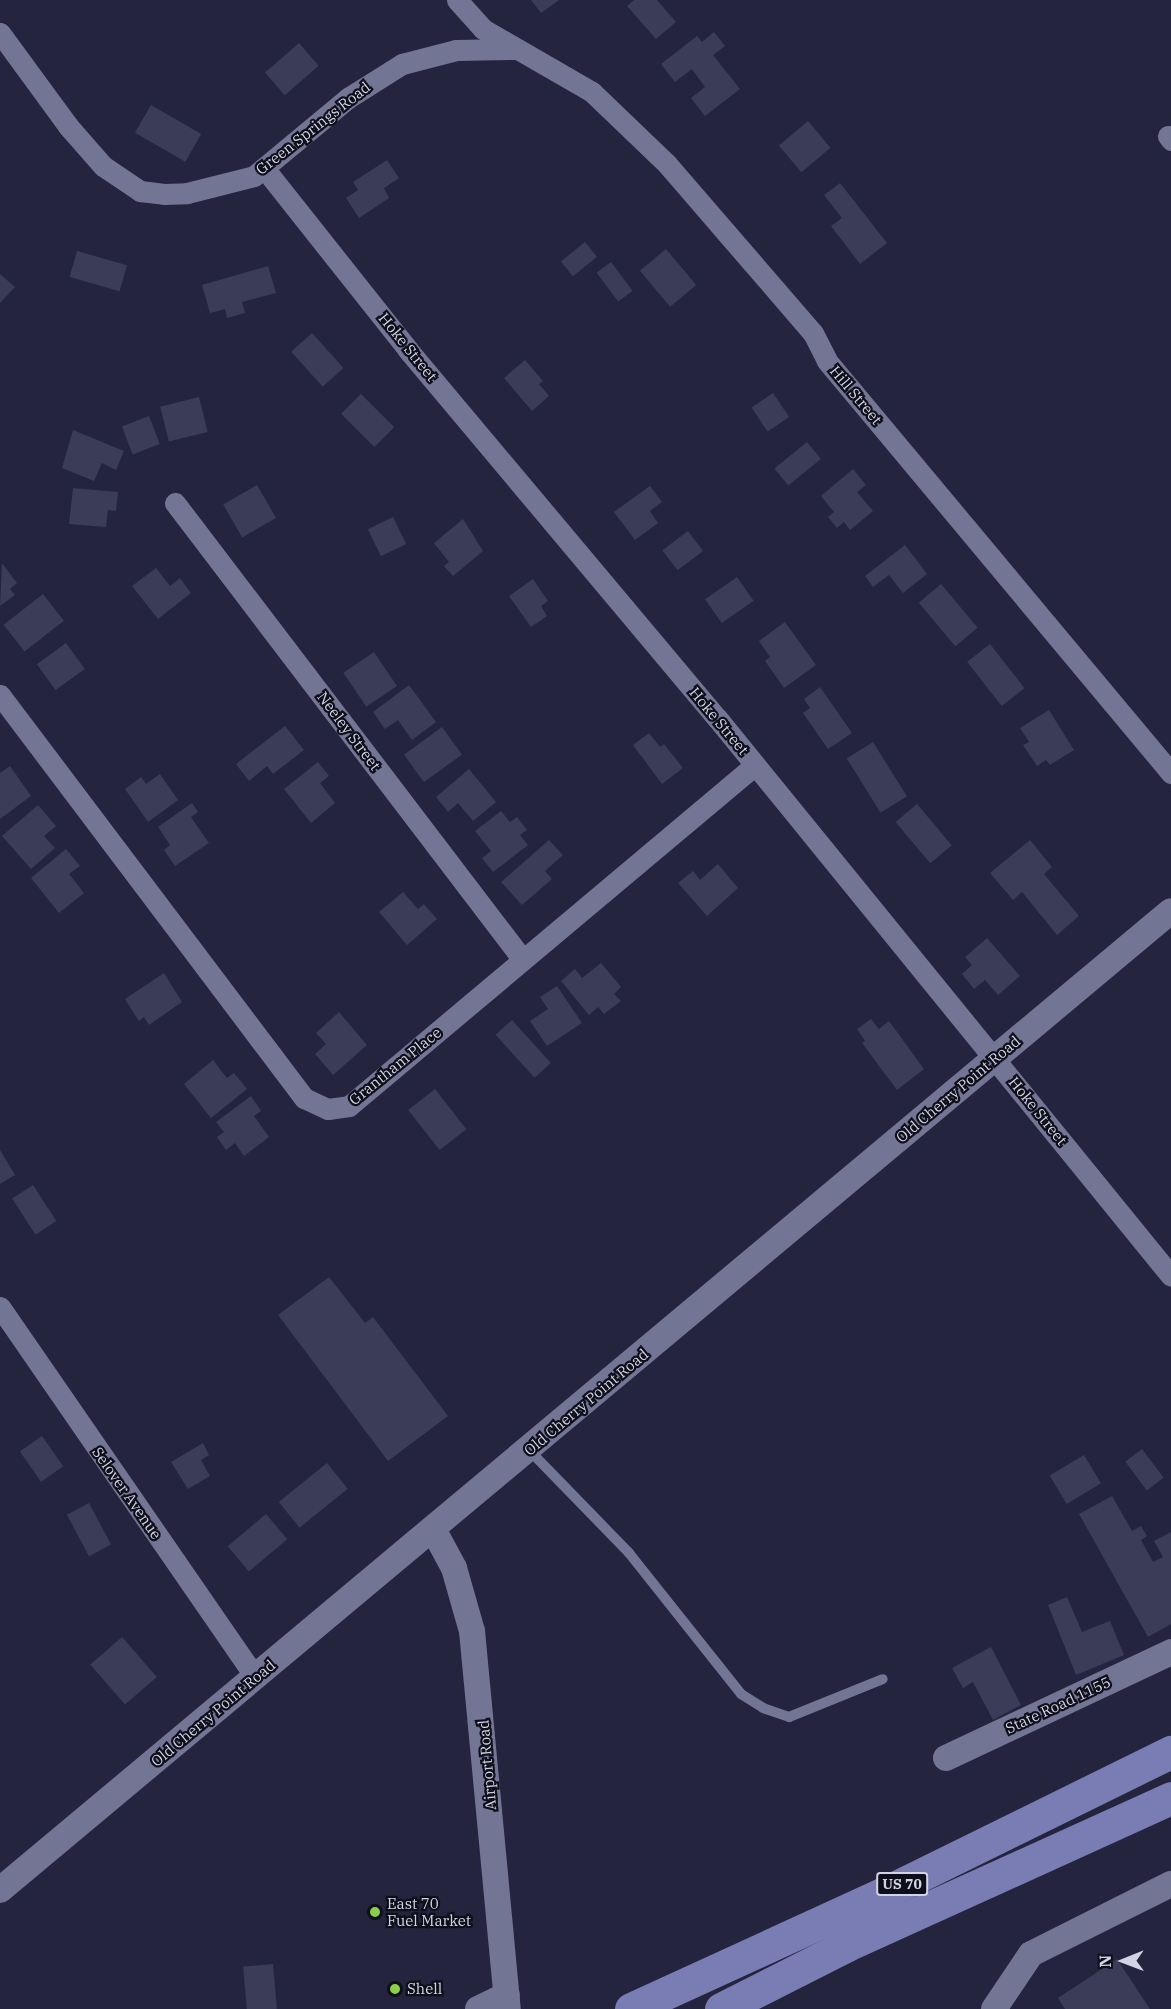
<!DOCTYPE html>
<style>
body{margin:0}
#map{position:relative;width:1171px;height:2009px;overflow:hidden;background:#24243f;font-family:"IBM Plex Serif",serif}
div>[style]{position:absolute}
.building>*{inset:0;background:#3b3c57;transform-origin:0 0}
.service>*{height:10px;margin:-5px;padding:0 5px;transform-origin:5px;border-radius:5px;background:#737595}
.minor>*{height:21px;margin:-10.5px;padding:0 10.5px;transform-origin:10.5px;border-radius:10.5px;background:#737595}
.tertiary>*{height:26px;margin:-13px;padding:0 13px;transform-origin:13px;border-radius:13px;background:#737595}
.trunk>*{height:33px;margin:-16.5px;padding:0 16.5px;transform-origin:16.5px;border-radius:16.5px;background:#7a7cb4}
.dots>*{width:16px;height:16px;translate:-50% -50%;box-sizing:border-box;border:3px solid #0f0f1b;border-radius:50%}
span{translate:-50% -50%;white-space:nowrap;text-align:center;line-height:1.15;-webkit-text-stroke:4.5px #0f0f1b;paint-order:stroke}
.shield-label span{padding:2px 4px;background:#0f0f1b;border:2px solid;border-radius:4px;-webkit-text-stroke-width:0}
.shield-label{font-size:14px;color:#d2d3e5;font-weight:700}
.street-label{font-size:15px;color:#d2d3e5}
.poi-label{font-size:15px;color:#d2d3e5}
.left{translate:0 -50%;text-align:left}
.north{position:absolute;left:1093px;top:1931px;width:60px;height:60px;-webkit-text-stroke:4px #0f0f1b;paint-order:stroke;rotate:269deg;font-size:16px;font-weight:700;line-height:24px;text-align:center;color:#d2d3e5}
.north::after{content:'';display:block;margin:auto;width:21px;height:27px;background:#d2d3e5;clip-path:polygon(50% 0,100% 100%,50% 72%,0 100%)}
</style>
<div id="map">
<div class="building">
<div style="clip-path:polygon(531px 0,559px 0,541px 13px)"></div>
<div style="clip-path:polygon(634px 0,657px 0,676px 22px,656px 39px,627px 6px)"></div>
<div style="clip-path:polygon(714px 32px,725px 46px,713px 55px,740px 89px,705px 116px,691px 98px,705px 87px,692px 69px,675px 82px,661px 64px,697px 36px,702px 42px)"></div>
<div style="left:299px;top:43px;width:30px;height:45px;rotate:49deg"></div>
<div style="left:151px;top:105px;width:58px;height:32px;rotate:30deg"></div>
<div style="left:808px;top:121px;width:35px;height:38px;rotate:50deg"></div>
<div style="clip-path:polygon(387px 160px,399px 178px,384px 188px,389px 198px,359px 218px,346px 198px,358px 190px,353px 182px)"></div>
<div style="clip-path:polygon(840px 183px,887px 243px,860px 264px,831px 226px,842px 218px,824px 195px)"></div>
<div style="left:585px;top:242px;width:19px;height:31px;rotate:51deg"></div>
<div style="left:666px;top:249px;width:47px;height:34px;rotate:50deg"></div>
<div style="left:77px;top:251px;width:52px;height:27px;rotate:16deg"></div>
<div style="left:611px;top:262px;width:36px;height:18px;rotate:53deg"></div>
<div style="clip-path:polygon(268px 266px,276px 293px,242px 302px,245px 313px,227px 318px,225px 309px,210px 313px,202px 285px)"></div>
<div style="clip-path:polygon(0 274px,15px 287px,0 303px)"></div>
<div style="left:312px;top:333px;width:47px;height:28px;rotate:48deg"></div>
<div style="clip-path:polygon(525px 360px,543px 381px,539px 384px,549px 396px,532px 411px,504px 378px)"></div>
<div style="left:773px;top:393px;width:29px;height:26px;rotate:56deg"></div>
<div style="left:361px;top:394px;width:47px;height:28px;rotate:45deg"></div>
<div style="left:199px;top:397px;width:36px;height:40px;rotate:76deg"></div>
<div style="left:149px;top:416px;width:30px;height:29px;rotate:69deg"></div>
<div style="clip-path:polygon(73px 430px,124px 451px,116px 470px,102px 463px,94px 481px,62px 468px)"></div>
<div style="left:807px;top:442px;width:22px;height:42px;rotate:51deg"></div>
<div style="clip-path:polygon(853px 469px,866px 485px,857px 492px,873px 511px,850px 530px,844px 522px,837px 528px,828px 517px,834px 512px,821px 496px)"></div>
<div style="left:257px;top:485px;width:38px;height:39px;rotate:60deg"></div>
<div style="clip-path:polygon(650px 486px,662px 502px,650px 511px,658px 523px,635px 540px,614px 512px)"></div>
<div style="clip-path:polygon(73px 488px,118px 492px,116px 511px,108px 510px,106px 527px,69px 524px)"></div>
<div style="left:393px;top:517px;width:30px;height:28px;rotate:64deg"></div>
<div style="clip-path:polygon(463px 519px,483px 551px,453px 576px,444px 566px,449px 562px,434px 543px)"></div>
<div style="left:688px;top:531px;width:25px;height:32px;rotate:53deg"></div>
<div style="clip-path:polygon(905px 545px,927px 574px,903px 593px,889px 575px,873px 587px,865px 576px)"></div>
<div style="clip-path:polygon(2px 563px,17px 583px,10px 589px,15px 595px,0 606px)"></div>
<div style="clip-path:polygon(156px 568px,170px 586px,180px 578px,191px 593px,158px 619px,132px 586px)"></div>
<div style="left:737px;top:577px;width:29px;height:39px;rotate:55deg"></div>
<div style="clip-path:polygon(533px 579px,548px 601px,541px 606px,547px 616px,531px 627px,509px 596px)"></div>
<div style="left:941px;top:584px;width:57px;height:29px;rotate:50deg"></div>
<div style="left:43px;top:594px;width:34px;height:50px;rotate:52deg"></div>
<div style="clip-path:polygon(785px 622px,816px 665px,784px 688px,765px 661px,770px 657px,759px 641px)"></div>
<div style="left:66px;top:643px;width:32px;height:36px;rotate:54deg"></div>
<div style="left:990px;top:644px;width:56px;height:29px;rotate:52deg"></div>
<div style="left:374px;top:652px;width:41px;height:37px;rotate:56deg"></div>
<div style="clip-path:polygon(409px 685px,436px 722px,412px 740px,398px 720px,385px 729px,373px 712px)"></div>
<div style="clip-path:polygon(820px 687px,852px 733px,828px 749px,803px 713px,810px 708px,804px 699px)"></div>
<div style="clip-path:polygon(1049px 710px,1074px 750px,1050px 765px,1046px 760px,1037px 766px,1023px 745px,1029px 742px,1020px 728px)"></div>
<div style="clip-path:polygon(285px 726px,304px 750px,273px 774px,267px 766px,249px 781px,236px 764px)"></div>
<div style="left:442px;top:727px;width:34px;height:47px;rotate:54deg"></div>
<div style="clip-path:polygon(649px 733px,660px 747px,664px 744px,683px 768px,662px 784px,633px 745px)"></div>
<div style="left:873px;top:742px;width:64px;height:31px;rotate:58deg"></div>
<div style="clip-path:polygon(318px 762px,329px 776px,320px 783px,335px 803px,311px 823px,284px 789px)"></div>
<div style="clip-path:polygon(10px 766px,31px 796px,0 819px,0 773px)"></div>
<div style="clip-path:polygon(469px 769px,496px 802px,473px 821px,458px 803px,448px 812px,436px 797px)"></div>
<div style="clip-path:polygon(160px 774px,178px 800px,148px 822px,125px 789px,141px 777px,146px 784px)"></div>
<div style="clip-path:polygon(192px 803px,198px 812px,191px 817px,209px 843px,175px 866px,164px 850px,170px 845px,158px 827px)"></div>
<div style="left:917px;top:804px;width:54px;height:28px;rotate:50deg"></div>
<div style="clip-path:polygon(38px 805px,56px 826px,44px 836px,55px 848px,31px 869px,2px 836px)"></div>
<div style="clip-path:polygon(501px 811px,510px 822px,517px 817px,527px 830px,520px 835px,528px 845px,493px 872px,482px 858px,491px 851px,475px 831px)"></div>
<div style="clip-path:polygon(549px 840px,563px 855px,545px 871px,552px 879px,522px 905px,501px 882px)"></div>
<div style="clip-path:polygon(1030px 840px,1052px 867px,1044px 874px,1079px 916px,1057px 935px,1022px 892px,1013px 900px,990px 873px)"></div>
<div style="clip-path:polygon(66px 849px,80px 866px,69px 874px,84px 893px,59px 913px,31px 878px)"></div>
<div style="clip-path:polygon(718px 864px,738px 888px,707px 916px,678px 883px,693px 871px,700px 880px)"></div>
<div style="clip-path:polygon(403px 892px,418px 909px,424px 904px,437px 919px,407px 945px,379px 912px)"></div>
<div style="clip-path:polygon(987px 938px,1020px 976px,998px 995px,985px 980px,974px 989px,962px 974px,972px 965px,965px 957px)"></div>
<div style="clip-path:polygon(601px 963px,621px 987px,614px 994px,621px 1001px,604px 1014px,598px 1007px,589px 1015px,561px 981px,575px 969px,582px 978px)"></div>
<div style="clip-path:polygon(164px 973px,182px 1002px,149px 1025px,144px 1017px,139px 1021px,125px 999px)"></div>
<div style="clip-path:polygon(557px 986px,582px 1023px,547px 1046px,530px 1021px,548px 1009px,540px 997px)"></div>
<div style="clip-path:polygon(339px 1012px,367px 1045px,333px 1075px,315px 1054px,326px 1044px,316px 1033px)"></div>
<div style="clip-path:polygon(871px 1019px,879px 1029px,889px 1021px,924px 1069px,897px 1090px,862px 1043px,865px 1041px,857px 1029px)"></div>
<div style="left:512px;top:1020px;width:58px;height:22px;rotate:48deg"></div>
<div style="clip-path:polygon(213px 1060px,227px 1078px,234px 1073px,247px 1089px,211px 1118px,184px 1084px)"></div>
<div style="left:435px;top:1089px;width:51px;height:34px;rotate:52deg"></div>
<div style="clip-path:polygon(251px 1096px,261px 1111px,254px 1116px,269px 1137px,244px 1156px,235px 1143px,226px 1150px,217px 1137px,224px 1132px,216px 1122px)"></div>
<div style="clip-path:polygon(0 1150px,15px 1175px,0 1184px)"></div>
<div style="left:33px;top:1185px;width:43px;height:25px;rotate:57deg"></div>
<div style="clip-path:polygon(329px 1277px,365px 1323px,373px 1317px,448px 1416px,388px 1461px,278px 1315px)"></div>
<div style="left:42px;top:1436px;width:37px;height:27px;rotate:55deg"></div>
<div style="clip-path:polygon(203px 1443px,209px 1455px,201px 1460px,210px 1476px,188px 1489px,171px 1462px)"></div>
<div style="left:1142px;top:1449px;width:36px;height:21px;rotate:53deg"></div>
<div style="left:1084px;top:1455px;width:33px;height:40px;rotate:59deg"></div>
<div style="left:327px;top:1463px;width:33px;height:62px;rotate:51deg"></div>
<div style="clip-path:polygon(1112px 1496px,1132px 1531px,1141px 1526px,1147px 1536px,1141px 1540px,1153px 1562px,1163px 1557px,1154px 1541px,1171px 1532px,1171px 1624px,1148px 1637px,1079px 1514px)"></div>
<div style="left:89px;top:1503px;width:47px;height:25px;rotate:62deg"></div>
<div style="left:266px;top:1514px;width:33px;height:50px;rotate:50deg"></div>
<div style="clip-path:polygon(1067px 1597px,1082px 1632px,1110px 1621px,1124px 1655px,1076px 1675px,1048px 1605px)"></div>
<div style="left:122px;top:1637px;width:53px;height:42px;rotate:49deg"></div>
<div style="clip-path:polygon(991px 1647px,1021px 1705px,993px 1720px,973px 1682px,963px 1688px,952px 1668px)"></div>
<div style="clip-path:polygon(1117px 1959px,1150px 2009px,1065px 2009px,1058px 1998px)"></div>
<div style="left:273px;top:1964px;width:45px;height:30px;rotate:85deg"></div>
</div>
<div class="service">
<div style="left:529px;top:1450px;width:144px;rotate:45.8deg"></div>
<div style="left:629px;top:1553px;width:180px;rotate:51.5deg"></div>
<div style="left:741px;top:1694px;width:26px;rotate:32deg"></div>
<div style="left:763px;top:1708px;width:28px;rotate:19deg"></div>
<div style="left:789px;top:1717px;width:101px;rotate:-22deg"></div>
</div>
<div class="minor">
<div style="left:457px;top:0;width:39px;rotate:48deg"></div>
<div style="left:483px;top:29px;width:126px;rotate:30deg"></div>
<div style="left:592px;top:92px;width:104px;rotate:43.8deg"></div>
<div style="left:667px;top:164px;width:223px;rotate:49.2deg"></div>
<div style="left:813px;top:333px;width:31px;rotate:63deg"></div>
<div style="left:827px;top:361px;width:537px;rotate:50.14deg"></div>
<div style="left:0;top:33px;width:115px;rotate:53.8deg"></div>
<div style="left:68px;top:126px;width:53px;rotate:48.8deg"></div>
<div style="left:103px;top:166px;width:45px;rotate:34deg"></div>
<div style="left:140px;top:191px;width:24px;rotate:7deg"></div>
<div style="left:164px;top:194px;width:23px;rotate:-2deg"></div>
<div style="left:187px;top:193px;width:69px;rotate:-14.2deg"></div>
<div style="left:254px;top:176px;width:122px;rotate:-39.7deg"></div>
<div style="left:348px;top:98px;width:64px;rotate:-32.2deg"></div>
<div style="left:402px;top:64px;width:56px;rotate:-14.5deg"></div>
<div style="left:456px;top:50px;width:58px;rotate:-1deg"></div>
<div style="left:1168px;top:136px;width:5px;rotate:53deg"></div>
<div style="left:264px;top:168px;width:232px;rotate:51.6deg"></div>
<div style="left:408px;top:350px;width:481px;rotate:50deg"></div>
<div style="left:717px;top:718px;width:719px;rotate:50.87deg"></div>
<div style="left:175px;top:503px;width:574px;rotate:52.71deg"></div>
<div style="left:0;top:695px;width:505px;rotate:52.97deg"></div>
<div style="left:304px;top:1098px;width:26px;rotate:25deg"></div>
<div style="left:328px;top:1109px;width:21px;rotate:-8deg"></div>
<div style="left:349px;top:1106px;width:530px;rotate:-40.03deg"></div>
<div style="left:0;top:1307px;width:449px;rotate:55.4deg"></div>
</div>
<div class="tertiary">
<div style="left:433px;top:1529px;width:44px;rotate:61.7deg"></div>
<div style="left:454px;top:1568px;width:66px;rotate:74.1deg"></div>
<div style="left:472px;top:1631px;width:380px;rotate:84.6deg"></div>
<div style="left:946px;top:1758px;width:249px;rotate:-25.2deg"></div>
<div style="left:0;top:1890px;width:1526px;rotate:-39.9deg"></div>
<div style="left:478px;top:2009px;width:32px;rotate:-26deg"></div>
<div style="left:994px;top:2009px;width:66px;rotate:-56.1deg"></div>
<div style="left:1031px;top:1954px;width:157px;rotate:-26.6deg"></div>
</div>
<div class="trunk">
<div style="left:631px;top:2009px;width:276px;rotate:-24.6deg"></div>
<div style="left:882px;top:1894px;width:322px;rotate:-26.2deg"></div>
<div style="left:721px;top:2009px;width:141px;rotate:-26.9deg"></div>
<div style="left:847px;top:1945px;width:356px;rotate:-24.4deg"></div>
</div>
<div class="dots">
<div style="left:375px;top:1912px;background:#8bce47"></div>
<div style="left:395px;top:1989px;background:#8bce47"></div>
</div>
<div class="shield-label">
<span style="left:902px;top:1884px">US 70</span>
</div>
<div class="street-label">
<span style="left:313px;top:128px;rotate:-38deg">Green Springs Road</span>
<span style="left:408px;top:347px;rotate:51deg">Hoke Street</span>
<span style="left:856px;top:395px;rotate:50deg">Hill Street</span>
<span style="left:719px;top:721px;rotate:50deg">Hoke Street</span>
<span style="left:349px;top:731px;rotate:53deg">Neeley Street</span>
<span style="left:395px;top:1066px;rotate:-39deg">Grantham Place</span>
<span style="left:958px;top:1089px;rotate:-40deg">Old Cherry Point Road</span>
<span style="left:1038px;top:1111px;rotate:51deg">Hoke Street</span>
<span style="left:586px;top:1402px;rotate:-40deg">Old Cherry Point Road</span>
<span style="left:127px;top:1493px;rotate:55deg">Selover Avenue</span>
<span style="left:1058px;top:1705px;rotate:-25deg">State Road 1155</span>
<span style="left:213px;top:1713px;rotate:-40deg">Old Cherry Point Road</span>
<span style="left:487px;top:1765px;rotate:-95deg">Airport Road</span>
</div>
<div class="poi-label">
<span class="left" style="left:387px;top:1912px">East 70<br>Fuel Market</span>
<span class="left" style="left:407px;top:1989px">Shell</span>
</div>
<div class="north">N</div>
</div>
